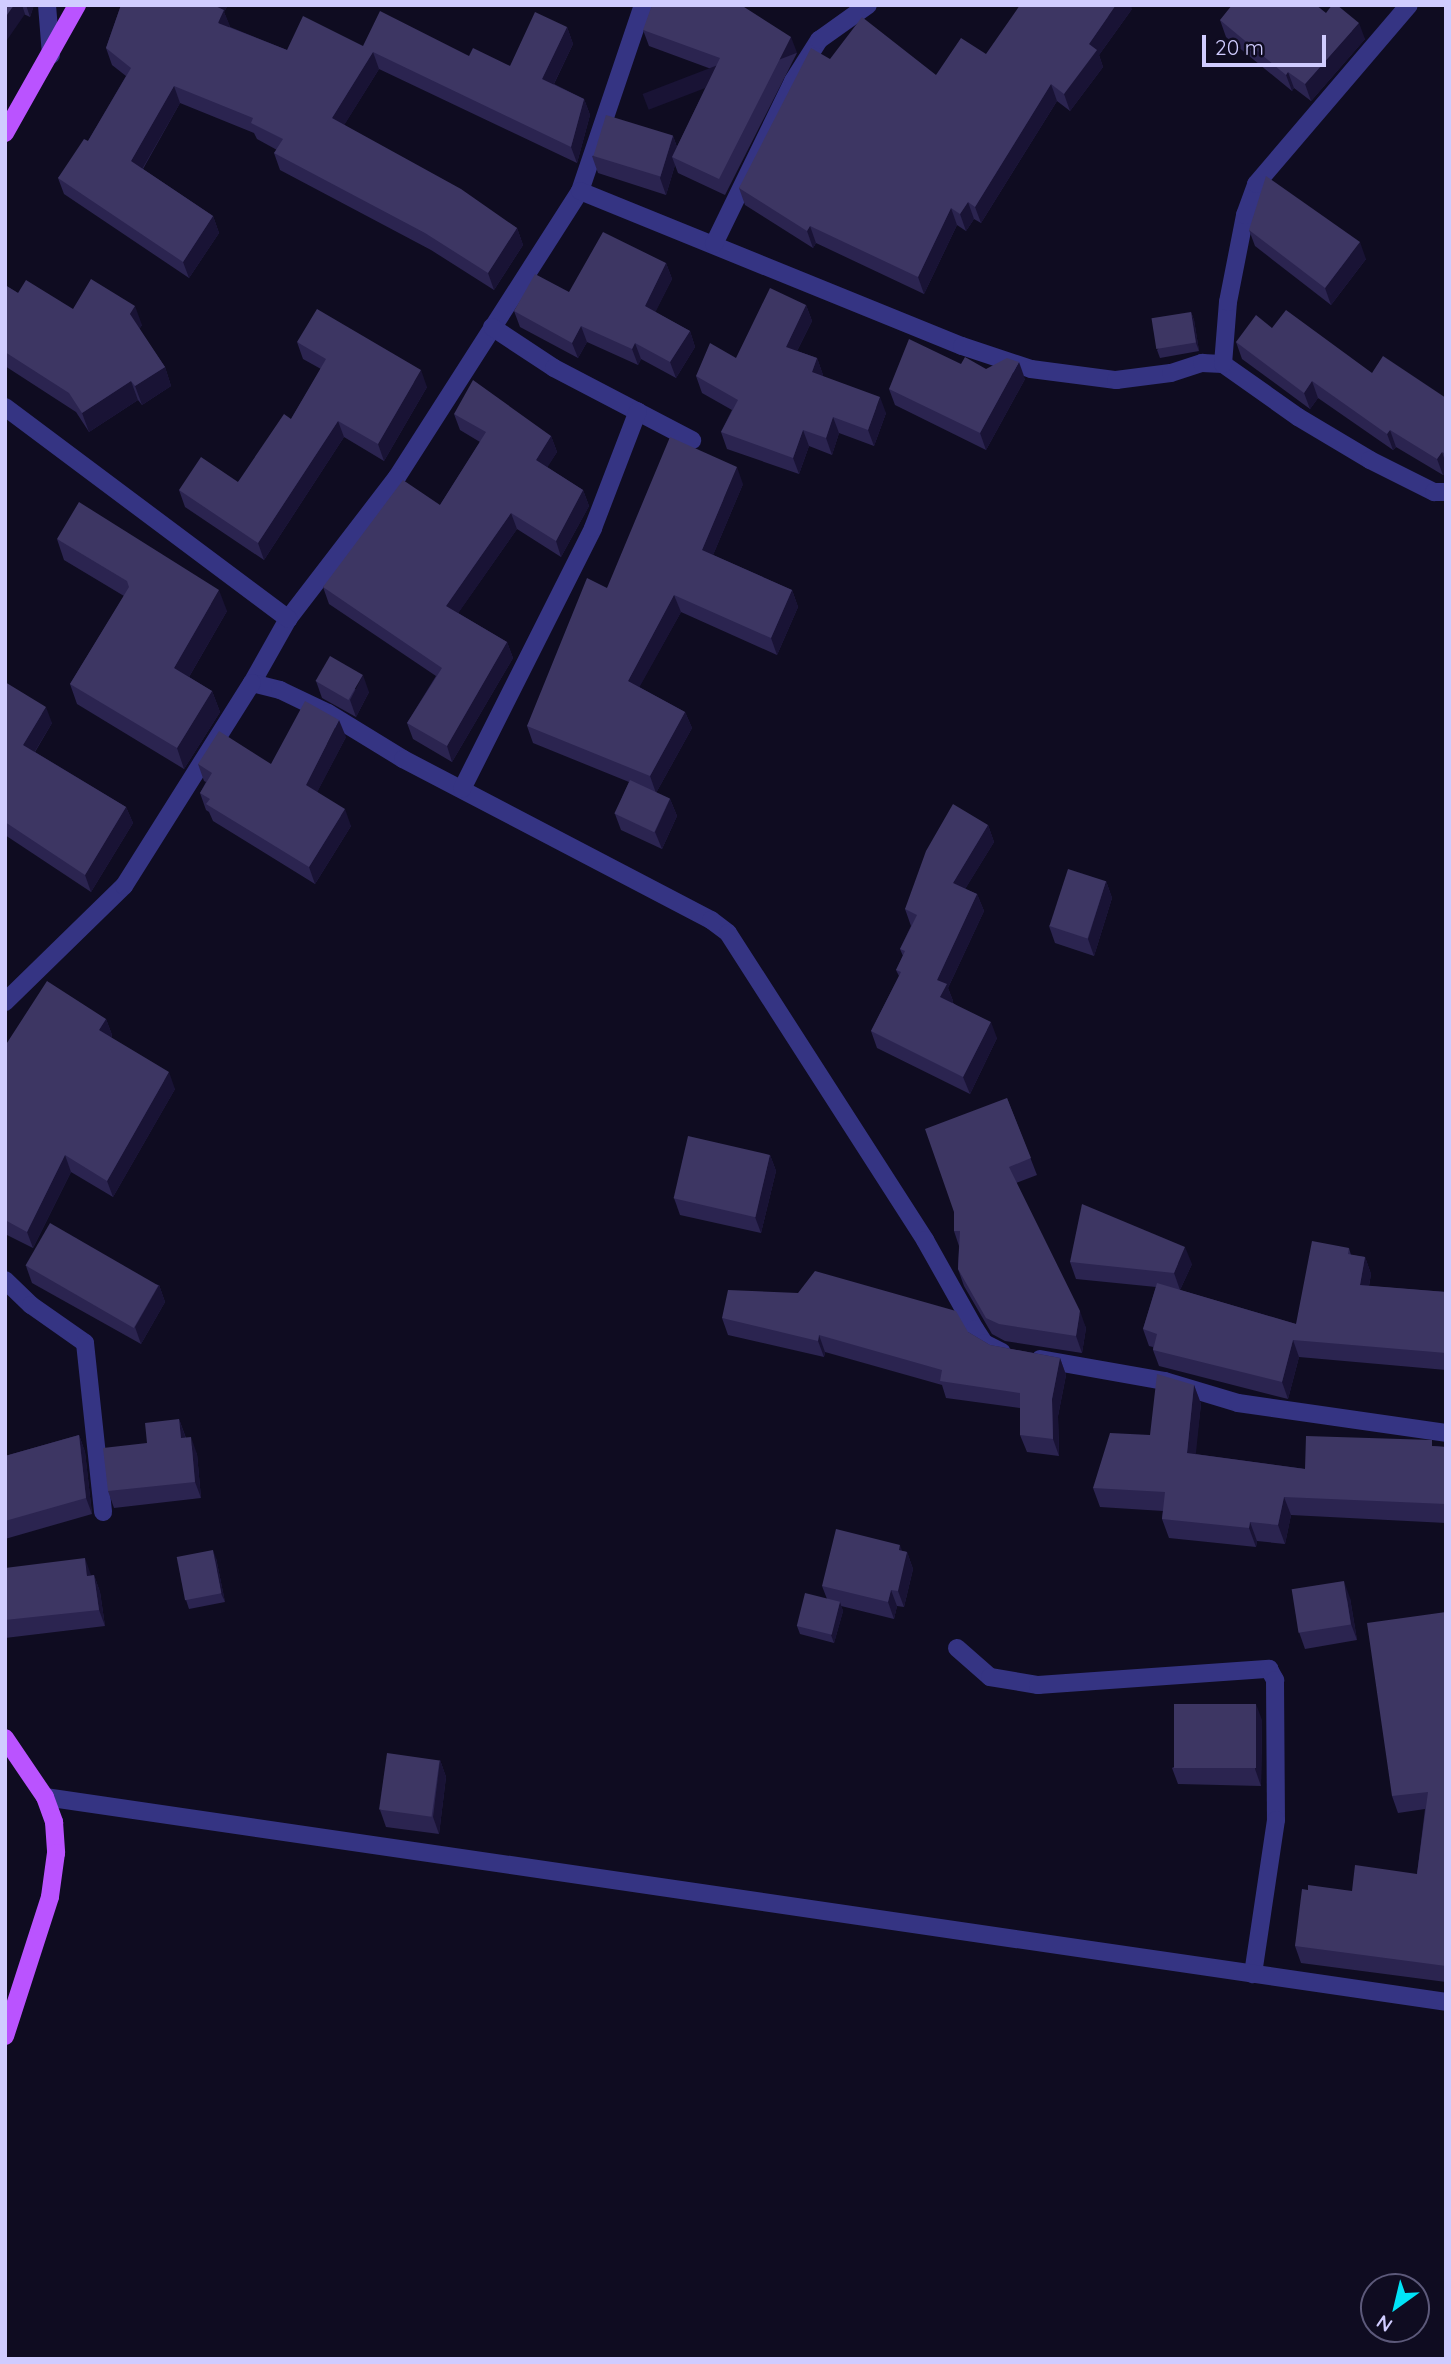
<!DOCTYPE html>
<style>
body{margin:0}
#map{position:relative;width:1451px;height:2364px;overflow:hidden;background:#0f0c21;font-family:Quicksand,sans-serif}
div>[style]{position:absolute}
.minor>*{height:18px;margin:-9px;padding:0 9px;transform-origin:9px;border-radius:9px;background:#353483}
.major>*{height:18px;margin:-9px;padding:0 9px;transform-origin:9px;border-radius:9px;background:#ba53ff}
.wall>*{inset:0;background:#2b2450}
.shaded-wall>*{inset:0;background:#191335;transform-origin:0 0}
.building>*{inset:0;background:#3d3663;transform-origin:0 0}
span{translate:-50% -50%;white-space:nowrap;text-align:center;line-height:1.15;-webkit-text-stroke:5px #0f0c21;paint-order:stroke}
.frame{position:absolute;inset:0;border:7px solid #d0ccff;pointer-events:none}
.north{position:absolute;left:1360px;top:2273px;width:70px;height:70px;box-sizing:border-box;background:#0f0c21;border:2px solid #5c597a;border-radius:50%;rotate:214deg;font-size:19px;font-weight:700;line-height:28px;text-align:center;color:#d0ccff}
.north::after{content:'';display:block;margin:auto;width:24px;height:32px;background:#00e4f7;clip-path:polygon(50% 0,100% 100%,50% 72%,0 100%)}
.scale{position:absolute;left:1202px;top:35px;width:124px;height:32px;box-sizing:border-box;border:4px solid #d0ccff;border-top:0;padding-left:9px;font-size:21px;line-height:24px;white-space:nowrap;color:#d0ccff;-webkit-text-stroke:5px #0f0c21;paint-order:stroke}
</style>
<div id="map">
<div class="minor">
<div style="left:47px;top:5px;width:50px;rotate:85.4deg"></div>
<div style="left:643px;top:5px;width:196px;rotate:108.7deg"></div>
<div style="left:580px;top:191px;width:340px;rotate:122.6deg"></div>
<div style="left:397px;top:477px;width:179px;rotate:127.5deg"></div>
<div style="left:288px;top:619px;width:73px;rotate:119.4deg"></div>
<div style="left:252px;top:683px;width:29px;rotate:14deg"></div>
<div style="left:280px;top:690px;width:53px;rotate:25.6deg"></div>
<div style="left:328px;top:713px;width:88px;rotate:31.5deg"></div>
<div style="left:403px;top:759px;width:348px;rotate:27.6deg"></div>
<div style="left:711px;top:920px;width:21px;rotate:37deg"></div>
<div style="left:728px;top:933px;width:365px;rotate:57.3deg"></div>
<div style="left:925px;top:1240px;width:102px;rotate:60.7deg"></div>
<div style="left:975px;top:1329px;width:17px;rotate:57deg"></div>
<div style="left:984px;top:1343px;width:20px;rotate:27deg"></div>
<div style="left:580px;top:191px;width:412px;rotate:22.1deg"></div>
<div style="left:962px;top:346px;width:73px;rotate:18.4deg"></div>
<div style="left:1031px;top:369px;width:86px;rotate:7.4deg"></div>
<div style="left:1116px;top:380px;width:55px;rotate:-7.3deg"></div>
<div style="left:1171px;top:373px;width:33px;rotate:-18deg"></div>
<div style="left:1202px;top:363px;width:21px;rotate:3deg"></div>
<div style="left:1223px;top:364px;width:92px;rotate:35.2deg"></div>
<div style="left:1298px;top:417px;width:84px;rotate:30.8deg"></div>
<div style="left:1370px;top:460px;width:72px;rotate:26.6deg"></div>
<div style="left:1434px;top:492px;width:12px"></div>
<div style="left:714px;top:244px;width:181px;rotate:-64.1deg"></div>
<div style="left:793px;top:81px;width:49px;rotate:-57.6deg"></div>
<div style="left:819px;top:40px;width:60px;rotate:-35.5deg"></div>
<div style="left:492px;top:327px;width:74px;rotate:33.5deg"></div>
<div style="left:554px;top:368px;width:156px;rotate:27.6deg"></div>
<div style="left:1223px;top:364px;width:62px;rotate:-85.4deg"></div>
<div style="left:1228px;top:302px;width:89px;rotate:-78.9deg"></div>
<div style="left:1245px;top:215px;width:33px;rotate:-70deg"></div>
<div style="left:1256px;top:184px;width:235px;rotate:-49.5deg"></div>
<div style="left:5px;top:407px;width:354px;rotate:36.8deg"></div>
<div style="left:462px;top:789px;width:292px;rotate:-63.3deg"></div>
<div style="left:593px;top:528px;width:125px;rotate:-69deg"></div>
<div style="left:5px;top:1002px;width:166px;rotate:-44.3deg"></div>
<div style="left:124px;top:886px;width:240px;rotate:-57.8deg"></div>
<div style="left:5px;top:1280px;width:36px;rotate:44deg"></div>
<div style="left:31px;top:1305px;width:66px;rotate:35.1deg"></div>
<div style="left:85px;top:1343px;width:170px;rotate:83.9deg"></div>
<div style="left:1040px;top:1359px;width:127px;rotate:10deg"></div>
<div style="left:1165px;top:1381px;width:76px;rotate:16.8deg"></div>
<div style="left:1238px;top:1403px;width:210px;rotate:8.2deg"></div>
<div style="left:957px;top:1648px;width:44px;rotate:41.3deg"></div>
<div style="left:990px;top:1677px;width:49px;rotate:9.5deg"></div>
<div style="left:1038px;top:1685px;width:232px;rotate:-4deg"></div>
<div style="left:1269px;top:1669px;width:13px;rotate:61deg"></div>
<div style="left:1275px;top:1680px;width:140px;rotate:89.6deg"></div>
<div style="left:1276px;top:1820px;width:156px;rotate:98.5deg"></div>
<div style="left:45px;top:1797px;width:1416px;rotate:8.32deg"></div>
</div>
<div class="major">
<div style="left:5px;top:133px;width:147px;rotate:-60.6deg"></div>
<div style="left:5px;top:1738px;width:71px;rotate:55.9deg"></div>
<div style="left:45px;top:1797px;width:27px;rotate:70deg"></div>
<div style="left:54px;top:1822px;width:31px;rotate:86deg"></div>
<div style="left:56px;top:1853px;width:44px;rotate:97.8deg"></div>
<div style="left:50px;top:1897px;width:146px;rotate:107.9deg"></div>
</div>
<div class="wall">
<div style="clip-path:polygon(5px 5px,34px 5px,30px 17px)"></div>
<div style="clip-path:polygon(121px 5px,228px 5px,224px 12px,230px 27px,287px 50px,363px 46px,469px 56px,510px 66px,567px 27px,573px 44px,554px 84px,584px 99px,590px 115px,577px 163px,379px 69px,344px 125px,517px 228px,523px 245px,494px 290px,431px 250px,280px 170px,274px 153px,277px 150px,257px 139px,254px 133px,180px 103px,143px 169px,213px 216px,219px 233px,189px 278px,64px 194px,58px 178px,88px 141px,126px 76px,112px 65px,106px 48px)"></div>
<div style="clip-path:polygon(1132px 9px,1099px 55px,1103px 67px,1070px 111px,1057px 101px,981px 223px,974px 219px,966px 231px,957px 225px,924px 294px,816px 243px,813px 248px,745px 205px,739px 188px,830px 59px,936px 75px,986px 54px)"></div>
<div style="clip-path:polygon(1326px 13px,1365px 39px,1311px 101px,1294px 88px,1292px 91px,1226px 37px,1220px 20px)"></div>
<div style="clip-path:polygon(643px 30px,797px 53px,725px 195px,678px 173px,675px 165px,666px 195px,598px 173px,592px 156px,673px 136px,677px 147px,714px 70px,649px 46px)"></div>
<div style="clip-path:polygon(1249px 230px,1366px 259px,1331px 305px,1255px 246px)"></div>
<div style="clip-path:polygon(666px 263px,672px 279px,655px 312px,690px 331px,695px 347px,676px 378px,641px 359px,638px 365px,587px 342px,578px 358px,520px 327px,514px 311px,569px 292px)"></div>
<div style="clip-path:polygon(5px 285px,18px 293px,73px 309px,142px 325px,139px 329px,165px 367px,171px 386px,142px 405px,138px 400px,89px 432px,76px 412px,5px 366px)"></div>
<div style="clip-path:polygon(806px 305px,812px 321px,797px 351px,817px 358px,823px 375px,822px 376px,886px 413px,874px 446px,839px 433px,832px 455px,809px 446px,799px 474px,727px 449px,721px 432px,732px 410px,702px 393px,696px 376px,736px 358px)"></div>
<div style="clip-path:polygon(1191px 312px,1194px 320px,1199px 351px,1160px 358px,1157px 350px)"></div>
<div style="clip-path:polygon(1272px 328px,1372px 373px,1446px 398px,1446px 472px,1443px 475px,1396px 447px,1393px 450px,1318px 398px,1310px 409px,1242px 359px,1236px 342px)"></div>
<div style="clip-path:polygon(297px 342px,427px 387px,384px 461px,344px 437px,264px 560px,185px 507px,179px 490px,238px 482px,291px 419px,321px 369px,303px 359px)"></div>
<div style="clip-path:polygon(961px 364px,986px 369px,1025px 379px,986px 450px,895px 405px,889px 389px)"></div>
<div style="clip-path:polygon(454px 414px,551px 436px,557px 452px,547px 467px,583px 490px,589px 506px,561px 557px,517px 529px,458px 613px,507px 642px,513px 658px,452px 762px,413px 739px,407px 723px,436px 676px,329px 604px,323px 587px,440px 505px,480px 442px,460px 430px)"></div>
<div style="clip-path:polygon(743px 484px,713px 555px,792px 590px,798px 607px,777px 655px,681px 612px,639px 687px,685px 712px,692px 728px,656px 793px,670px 799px,677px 816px,662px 849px,621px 830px,615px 814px,629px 782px,533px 743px,527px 726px,607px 588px)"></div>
<div style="clip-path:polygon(57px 539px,227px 611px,189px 677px,212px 691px,220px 712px,184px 769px,77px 704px,70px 684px,124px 596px,64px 560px)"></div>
<div style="clip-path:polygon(316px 681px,369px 692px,356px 717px,322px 698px)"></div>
<div style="clip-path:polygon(5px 682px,52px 723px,35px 752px,126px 807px,133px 823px,91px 892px,5px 835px)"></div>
<div style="clip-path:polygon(346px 737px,317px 792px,351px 826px,315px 884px,213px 821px,209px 812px,206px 810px,200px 793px,206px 782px,204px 781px,198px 764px,271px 764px)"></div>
<div style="clip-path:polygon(988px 825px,994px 842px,965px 889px,977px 894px,984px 911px,948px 988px,953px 1001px,952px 1002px,997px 1038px,970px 1094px,877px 1048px,871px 1031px,899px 976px,896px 970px,903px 956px,900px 949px,911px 926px,905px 909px)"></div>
<div style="clip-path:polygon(1106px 881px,1112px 898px,1094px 956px,1055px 943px,1049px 926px)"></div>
<div style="clip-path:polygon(106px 1019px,112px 1035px,111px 1038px,175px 1089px,113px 1197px,71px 1172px,33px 1248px,5px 1234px,5px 1046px)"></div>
<div style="clip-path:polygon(1007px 1098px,1037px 1175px,1016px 1183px,1086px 1328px,1082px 1353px,1005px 1341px,992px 1334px,964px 1286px,958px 1269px,959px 1246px,954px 1231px)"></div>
<div style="clip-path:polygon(770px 1155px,776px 1171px,761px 1233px,680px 1215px,674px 1198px)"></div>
<div style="clip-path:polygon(1349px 1248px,1351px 1255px,1365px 1257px,1371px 1274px,1369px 1286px,1446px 1292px,1446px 1370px,1299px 1357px,1288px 1399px,1159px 1366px,1153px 1350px,1153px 1347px,1149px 1346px,1143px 1329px,1156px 1287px,1076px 1279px,1070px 1262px,1192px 1264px,1180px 1290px,1296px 1324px)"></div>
<div style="clip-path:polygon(26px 1266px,159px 1285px,165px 1302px,141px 1344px,32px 1283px)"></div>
<div style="clip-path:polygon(722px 1318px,968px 1332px,990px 1345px,1060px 1358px,1066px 1375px,1058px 1416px,1059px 1456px,1027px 1452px,1020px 1435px,1020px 1408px,946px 1398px,942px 1385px,825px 1352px,824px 1357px,728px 1335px)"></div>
<div style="clip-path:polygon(1194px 1385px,1201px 1404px,1195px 1454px,1305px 1469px,1434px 1446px,1446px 1447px,1446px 1523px,1291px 1515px,1285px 1544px,1257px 1541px,1256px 1547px,1169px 1538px,1162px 1519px,1163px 1511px,1100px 1507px,1093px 1488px,1150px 1435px)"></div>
<div style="clip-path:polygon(179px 1419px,186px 1438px,197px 1454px,201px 1498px,114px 1508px,108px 1491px,147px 1443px)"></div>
<div style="clip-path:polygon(79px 1435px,85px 1452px,92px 1514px,5px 1539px,5px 1456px)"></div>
<div style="clip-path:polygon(902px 1551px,907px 1552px,913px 1569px,904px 1607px,897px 1606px,894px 1619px,841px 1606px,843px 1611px,834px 1643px,800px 1634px,797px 1626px,827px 1599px,822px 1586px)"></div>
<div style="clip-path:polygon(216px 1558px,225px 1602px,189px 1609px,186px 1600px)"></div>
<div style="clip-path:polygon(5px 1568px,91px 1576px,94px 1575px,100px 1592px,105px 1626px,5px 1638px)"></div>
<div style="clip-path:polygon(1350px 1598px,1357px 1640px,1305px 1649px,1299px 1632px)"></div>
<div style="clip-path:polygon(1446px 1612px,1446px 1982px,1301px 1963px,1295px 1946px,1308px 1890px,1352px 1891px,1417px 1874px,1425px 1809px,1398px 1813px,1392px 1796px)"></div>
<div style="clip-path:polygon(1262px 1720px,1261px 1786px,1178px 1784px,1172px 1768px)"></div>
<div style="clip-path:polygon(440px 1760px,446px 1777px,439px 1834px,386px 1827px,380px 1810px)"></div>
</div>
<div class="shaded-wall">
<div style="clip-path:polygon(14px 5px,22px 5px,25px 14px,5px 43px,5px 18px)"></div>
<div style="clip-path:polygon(26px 5px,34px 5px,30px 17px)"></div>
<div style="clip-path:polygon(228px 5px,224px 12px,230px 26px,224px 39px,213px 6px)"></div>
<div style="clip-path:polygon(1116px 5px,1131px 5px,1132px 9px,1099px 55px,1103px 67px,1070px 111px,1064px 94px,1089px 44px)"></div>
<div style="clip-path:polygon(1359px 23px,1365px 39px,1311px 101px,1305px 84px)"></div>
<div style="clip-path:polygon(567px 27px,573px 44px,548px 96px,542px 79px)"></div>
<div style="left:791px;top:37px;width:17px;height:159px;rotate:69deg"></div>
<div style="clip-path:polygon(373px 52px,379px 69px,338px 135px,332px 118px)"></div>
<div style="clip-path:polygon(1288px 72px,1294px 88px,1292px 91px,1286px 75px)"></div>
<div style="clip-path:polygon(1051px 84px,1057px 101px,981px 223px,975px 207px)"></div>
<div style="clip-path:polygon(174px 86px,180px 103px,137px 178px,131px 161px)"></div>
<div style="clip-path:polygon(584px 99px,590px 115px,577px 163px,571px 147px)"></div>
<div style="clip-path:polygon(673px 136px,679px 153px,672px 157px,675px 165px,666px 195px,660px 178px)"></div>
<div style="clip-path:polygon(968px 202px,974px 219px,966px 231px,960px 214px)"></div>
<div style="clip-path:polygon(951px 208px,957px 225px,924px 294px,918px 277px)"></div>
<div style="clip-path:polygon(213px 216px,219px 233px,189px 278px,183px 262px)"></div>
<div style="clip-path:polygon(810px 226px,816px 243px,813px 248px,807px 231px)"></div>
<div style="clip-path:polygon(517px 228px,523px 245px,494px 290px,488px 273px)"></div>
<div style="clip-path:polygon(1360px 242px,1366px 259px,1331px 305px,1325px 288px)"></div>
<div style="clip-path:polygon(666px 263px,672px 279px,651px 321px,645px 306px)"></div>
<div style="clip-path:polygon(806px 305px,812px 321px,791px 363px,786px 347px)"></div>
<div style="clip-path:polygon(135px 306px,142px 325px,137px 333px,130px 314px)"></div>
<div style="clip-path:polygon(1191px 312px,1194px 320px,1199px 351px,1196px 343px)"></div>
<div style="clip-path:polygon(581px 326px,587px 342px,578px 358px,572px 343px)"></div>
<div style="clip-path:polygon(690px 331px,695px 347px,676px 378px,670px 362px)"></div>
<div style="clip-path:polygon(635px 343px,641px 359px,638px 365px,632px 349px)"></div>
<div style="clip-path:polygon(817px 358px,823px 375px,818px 389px,812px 372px)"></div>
<div style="clip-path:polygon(1019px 362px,1025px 379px,986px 450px,980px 433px)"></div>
<div style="clip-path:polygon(165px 367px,171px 386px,142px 405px,135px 386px)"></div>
<div style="clip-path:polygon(421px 370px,427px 387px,384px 461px,378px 444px)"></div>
<div style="clip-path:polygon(131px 381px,138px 400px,89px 432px,82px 413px)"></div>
<div style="clip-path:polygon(1312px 381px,1318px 398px,1310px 409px,1304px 393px)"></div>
<div style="clip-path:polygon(880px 397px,886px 413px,874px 446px,868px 430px)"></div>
<div style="clip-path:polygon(833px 417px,839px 433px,832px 455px,826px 438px)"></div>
<div style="clip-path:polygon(338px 421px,344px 437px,264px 560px,258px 543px)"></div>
<div style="clip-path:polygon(803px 430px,809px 446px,799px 474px,793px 458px)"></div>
<div style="clip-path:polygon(1390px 430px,1396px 447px,1393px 450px,1387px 434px)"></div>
<div style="clip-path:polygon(551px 436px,557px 452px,542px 476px,536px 460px)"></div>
<div style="clip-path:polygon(1442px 452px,1446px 464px,1446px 472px,1443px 475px,1437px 459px)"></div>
<div style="clip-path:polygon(737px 467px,743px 484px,708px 567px,702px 550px)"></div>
<div style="clip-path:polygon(583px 490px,589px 506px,561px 557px,556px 541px)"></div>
<div style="clip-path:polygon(511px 513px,517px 529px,452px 622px,446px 606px)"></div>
<div style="clip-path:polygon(219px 590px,227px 611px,182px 689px,174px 668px)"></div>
<div style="clip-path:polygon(792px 590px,798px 607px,777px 655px,771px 638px)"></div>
<div style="clip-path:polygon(674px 595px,681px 612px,634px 697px,628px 681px)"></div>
<div style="clip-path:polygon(507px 642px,513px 658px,452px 762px,447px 746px)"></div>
<div style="clip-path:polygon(363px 675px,369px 692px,356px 717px,350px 700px)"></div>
<div style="clip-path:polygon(212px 691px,220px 712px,184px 769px,177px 748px)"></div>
<div style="clip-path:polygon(46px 707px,52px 723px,29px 761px,23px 745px)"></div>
<div style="clip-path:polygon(685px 712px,692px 728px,656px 793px,650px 776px)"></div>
<div style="clip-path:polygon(339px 720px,346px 737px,312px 802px,306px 785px)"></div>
<div style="clip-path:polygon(670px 799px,677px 816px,662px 849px,655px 832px)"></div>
<div style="clip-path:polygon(126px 807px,133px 823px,91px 892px,85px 875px)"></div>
<div style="clip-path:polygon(345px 809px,351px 826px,315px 884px,309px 867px)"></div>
<div style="clip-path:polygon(988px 825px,994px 842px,959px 899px,953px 883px)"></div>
<div style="clip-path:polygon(1106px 881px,1112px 898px,1094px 956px,1088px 939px)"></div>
<div style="clip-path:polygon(977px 894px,984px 911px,948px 988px,953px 1001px,946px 1013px,940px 997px,937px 980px)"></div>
<div style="clip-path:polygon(106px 1019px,112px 1035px,105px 1047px,99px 1030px)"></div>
<div style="clip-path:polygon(991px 1022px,997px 1038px,970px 1094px,963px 1077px)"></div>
<div style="clip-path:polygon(169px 1072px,175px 1089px,113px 1197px,107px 1181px)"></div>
<div style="clip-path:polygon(65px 1155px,71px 1172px,33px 1248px,27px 1232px)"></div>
<div style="clip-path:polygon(770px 1155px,776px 1171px,761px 1233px,755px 1217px)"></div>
<div style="clip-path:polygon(1185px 1247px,1192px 1264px,1180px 1290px,1174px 1273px)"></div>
<div style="clip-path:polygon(1365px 1257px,1371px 1274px,1366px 1302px,1360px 1285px)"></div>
<div style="clip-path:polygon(159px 1285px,165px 1302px,141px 1344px,135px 1327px)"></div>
<div style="clip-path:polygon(1080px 1311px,1086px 1328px,1082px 1353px,1076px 1336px)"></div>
<div style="clip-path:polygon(819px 1335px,825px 1352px,824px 1357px,818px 1341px)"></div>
<div style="clip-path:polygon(1293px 1340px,1299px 1357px,1288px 1399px,1282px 1382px)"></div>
<div style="clip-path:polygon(1060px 1358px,1066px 1375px,1058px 1416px,1059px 1456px,1053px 1439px,1052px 1399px)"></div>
<div style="clip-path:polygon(1194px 1385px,1201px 1404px,1194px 1472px,1187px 1453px)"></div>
<div style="clip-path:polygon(179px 1419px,185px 1436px,187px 1455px,181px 1438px)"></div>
<div style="clip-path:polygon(79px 1435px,85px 1452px,92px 1514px,86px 1498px)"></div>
<div style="clip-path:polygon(191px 1437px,197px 1454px,201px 1498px,195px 1482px)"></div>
<div style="clip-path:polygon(1284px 1497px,1291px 1515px,1285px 1544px,1278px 1525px)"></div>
<div style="clip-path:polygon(1250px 1522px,1257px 1541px,1256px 1547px,1249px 1528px)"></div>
<div style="clip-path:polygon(900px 1545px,905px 1559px,907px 1552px,913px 1569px,904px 1607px,898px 1591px,899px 1550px)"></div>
<div style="clip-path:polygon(213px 1550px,216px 1558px,225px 1602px,221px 1593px)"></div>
<div style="clip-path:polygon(85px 1558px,91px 1575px,87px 1576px)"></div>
<div style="clip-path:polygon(94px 1575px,100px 1592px,105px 1626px,99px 1610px)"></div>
<div style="clip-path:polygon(1344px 1581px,1350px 1598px,1357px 1640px,1351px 1624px)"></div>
<div style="clip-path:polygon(891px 1590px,897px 1606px,894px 1619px,888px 1602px)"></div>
<div style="clip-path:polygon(840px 1602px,843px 1611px,834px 1643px,831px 1635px)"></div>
<div style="clip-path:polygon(1256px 1704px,1262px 1720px,1261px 1786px,1255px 1769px)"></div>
<div style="clip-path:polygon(440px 1760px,446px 1777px,439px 1834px,433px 1817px)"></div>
</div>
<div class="building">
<div style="clip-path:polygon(5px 5px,14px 5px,5px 18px)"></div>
<div style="clip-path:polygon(121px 5px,213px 5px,224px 10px,218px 23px,287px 50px,303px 16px,363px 46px,380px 11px,469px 56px,473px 48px,510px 66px,535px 12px,567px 27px,542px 79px,584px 99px,571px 147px,373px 52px,332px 118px,461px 189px,517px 228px,488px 273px,425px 233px,274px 153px,283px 139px,251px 123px,253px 118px,174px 86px,131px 161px,213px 216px,183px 262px,58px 178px,84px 139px,88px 141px,131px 68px,106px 48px)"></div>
<div style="clip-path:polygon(652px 5px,741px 5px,791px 37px,719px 179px,672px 157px,720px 58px,643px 30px)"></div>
<div style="clip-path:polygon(1020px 5px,1116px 5px,1089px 44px,1097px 50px,1064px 94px,1051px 84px,975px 207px,968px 202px,960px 214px,951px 208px,918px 277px,810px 226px,807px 231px,739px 188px,811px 48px,830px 59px,862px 17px,936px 75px,961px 38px,986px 54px)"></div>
<div style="clip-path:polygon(1232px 5px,1316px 5px,1326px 13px,1332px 5px,1337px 5px,1359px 23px,1305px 84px,1288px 72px,1286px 75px,1220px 20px)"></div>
<div style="left:606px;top:115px;width:70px;height:43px;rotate:17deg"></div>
<div style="clip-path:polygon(1266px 176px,1360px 242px,1325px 288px,1249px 230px)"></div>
<div style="clip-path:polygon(603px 232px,666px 263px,645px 306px,690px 331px,670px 362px,635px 343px,632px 349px,581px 326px,572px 343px,514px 311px,535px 274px,569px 292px)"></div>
<div style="clip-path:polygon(91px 279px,135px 306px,130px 314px,165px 367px,135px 386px,131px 381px,82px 413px,69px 393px,5px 352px,5px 285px,18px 293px,26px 280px,73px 309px)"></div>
<div style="clip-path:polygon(770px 288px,806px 305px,786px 347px,817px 358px,812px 372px,880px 397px,868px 430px,833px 417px,826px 438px,803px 430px,793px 458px,721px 432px,738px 400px,696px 376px,710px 343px,736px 358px)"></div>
<div style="clip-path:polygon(317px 309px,421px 370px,378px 444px,338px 421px,258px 543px,179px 490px,201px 457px,238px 482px,284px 414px,291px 419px,326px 359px,297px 342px)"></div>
<div style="clip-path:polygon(1286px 310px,1372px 373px,1383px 356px,1446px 398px,1446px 454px,1442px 452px,1437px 459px,1390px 430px,1387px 434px,1312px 381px,1304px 393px,1236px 342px,1256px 315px,1272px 328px)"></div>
<div style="left:1191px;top:312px;width:31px;height:40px;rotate:81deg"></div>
<div style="clip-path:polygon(909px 339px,961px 364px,965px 357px,986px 369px,1007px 358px,1019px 362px,980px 433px,889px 389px)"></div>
<div style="clip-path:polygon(473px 380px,551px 436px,536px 460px,583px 490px,556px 541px,511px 513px,446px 606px,507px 642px,447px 746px,407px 723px,442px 668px,323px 587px,403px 480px,440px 505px,486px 432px,454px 414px)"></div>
<div style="clip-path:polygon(670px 437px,737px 467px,702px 550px,792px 590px,771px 638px,674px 595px,628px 681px,685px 712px,650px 776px,527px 726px,587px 578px,607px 588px)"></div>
<div style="clip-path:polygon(79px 502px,219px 590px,174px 668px,212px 691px,177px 748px,70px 684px,129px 587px,127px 581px,57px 539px)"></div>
<div style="left:330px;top:656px;width:38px;height:29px;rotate:30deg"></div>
<div style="clip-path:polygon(5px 682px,46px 707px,23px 745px,126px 807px,85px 875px,5px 822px)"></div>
<div style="clip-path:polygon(305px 701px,339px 720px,306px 785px,345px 809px,309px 867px,206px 804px,210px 799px,200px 793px,212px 773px,198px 764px,219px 731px,271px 764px)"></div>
<div style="left:630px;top:780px;width:44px;height:37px;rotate:25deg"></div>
<div style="clip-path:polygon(953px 804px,988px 825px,953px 883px,977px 894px,937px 980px,947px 984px,940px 997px,991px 1022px,963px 1077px,871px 1031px,901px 972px,896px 970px,905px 951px,900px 949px,917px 915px,905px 909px,926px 851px)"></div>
<div style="left:1068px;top:869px;width:40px;height:60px;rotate:18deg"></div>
<div style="clip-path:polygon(47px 981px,106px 1019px,99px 1030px,169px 1072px,107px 1181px,65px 1155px,27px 1232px,5px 1220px,5px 1046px)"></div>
<div style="clip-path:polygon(1007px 1098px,1031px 1158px,1009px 1167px,1080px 1311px,1076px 1336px,999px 1324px,986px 1318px,958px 1269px,960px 1231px,954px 1231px,954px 1212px,925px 1129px)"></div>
<div style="left:688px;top:1136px;width:84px;height:64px;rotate:13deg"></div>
<div style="clip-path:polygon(1082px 1204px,1185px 1247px,1174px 1273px,1070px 1262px)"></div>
<div style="left:50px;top:1223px;width:125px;height:49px;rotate:30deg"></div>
<div style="clip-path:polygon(1312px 1241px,1349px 1248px,1348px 1254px,1365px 1257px,1360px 1285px,1446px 1292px,1446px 1353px,1293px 1340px,1282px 1382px,1153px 1350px,1157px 1334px,1143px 1329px,1157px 1283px,1296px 1324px)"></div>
<div style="clip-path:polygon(815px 1271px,956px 1311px,968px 1332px,990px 1345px,1060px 1358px,1052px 1399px,1053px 1439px,1020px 1435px,1020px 1393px,940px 1381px,942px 1370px,819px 1335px,818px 1341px,722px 1318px,728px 1290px,798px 1293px)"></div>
<div style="clip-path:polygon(1157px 1374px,1194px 1385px,1187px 1453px,1305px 1469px,1306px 1436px,1432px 1440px,1432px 1446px,1446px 1447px,1446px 1504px,1284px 1497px,1278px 1525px,1250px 1522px,1249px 1528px,1162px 1519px,1165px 1492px,1093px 1488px,1110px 1433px,1150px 1435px)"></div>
<div style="clip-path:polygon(179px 1419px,181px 1438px,191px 1437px,195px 1482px,108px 1491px,103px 1448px,147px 1443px,145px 1423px)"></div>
<div style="clip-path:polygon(79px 1435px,86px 1498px,5px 1521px,5px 1456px)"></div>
<div style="clip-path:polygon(836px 1529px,900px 1545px,899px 1550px,907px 1552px,898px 1591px,891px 1590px,888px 1602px,822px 1586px)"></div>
<div style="left:213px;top:1550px;width:44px;height:37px;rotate:79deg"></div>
<div style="clip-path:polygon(85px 1558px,87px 1576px,94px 1575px,99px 1610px,5px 1620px,5px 1568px)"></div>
<div style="left:1344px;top:1581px;width:44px;height:53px;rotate:81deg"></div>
<div style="left:805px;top:1593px;width:36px;height:34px;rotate:14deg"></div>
<div style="clip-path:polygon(1446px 1612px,1446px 1966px,1295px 1946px,1302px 1889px,1308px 1890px,1308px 1885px,1352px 1891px,1355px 1865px,1417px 1874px,1428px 1792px,1392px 1796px,1367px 1623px)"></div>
<div style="left:1174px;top:1704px;width:82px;height:64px"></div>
<div style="left:387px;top:1753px;width:53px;height:57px;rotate:8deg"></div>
</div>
<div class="frame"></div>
<div class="north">N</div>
<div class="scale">20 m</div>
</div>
